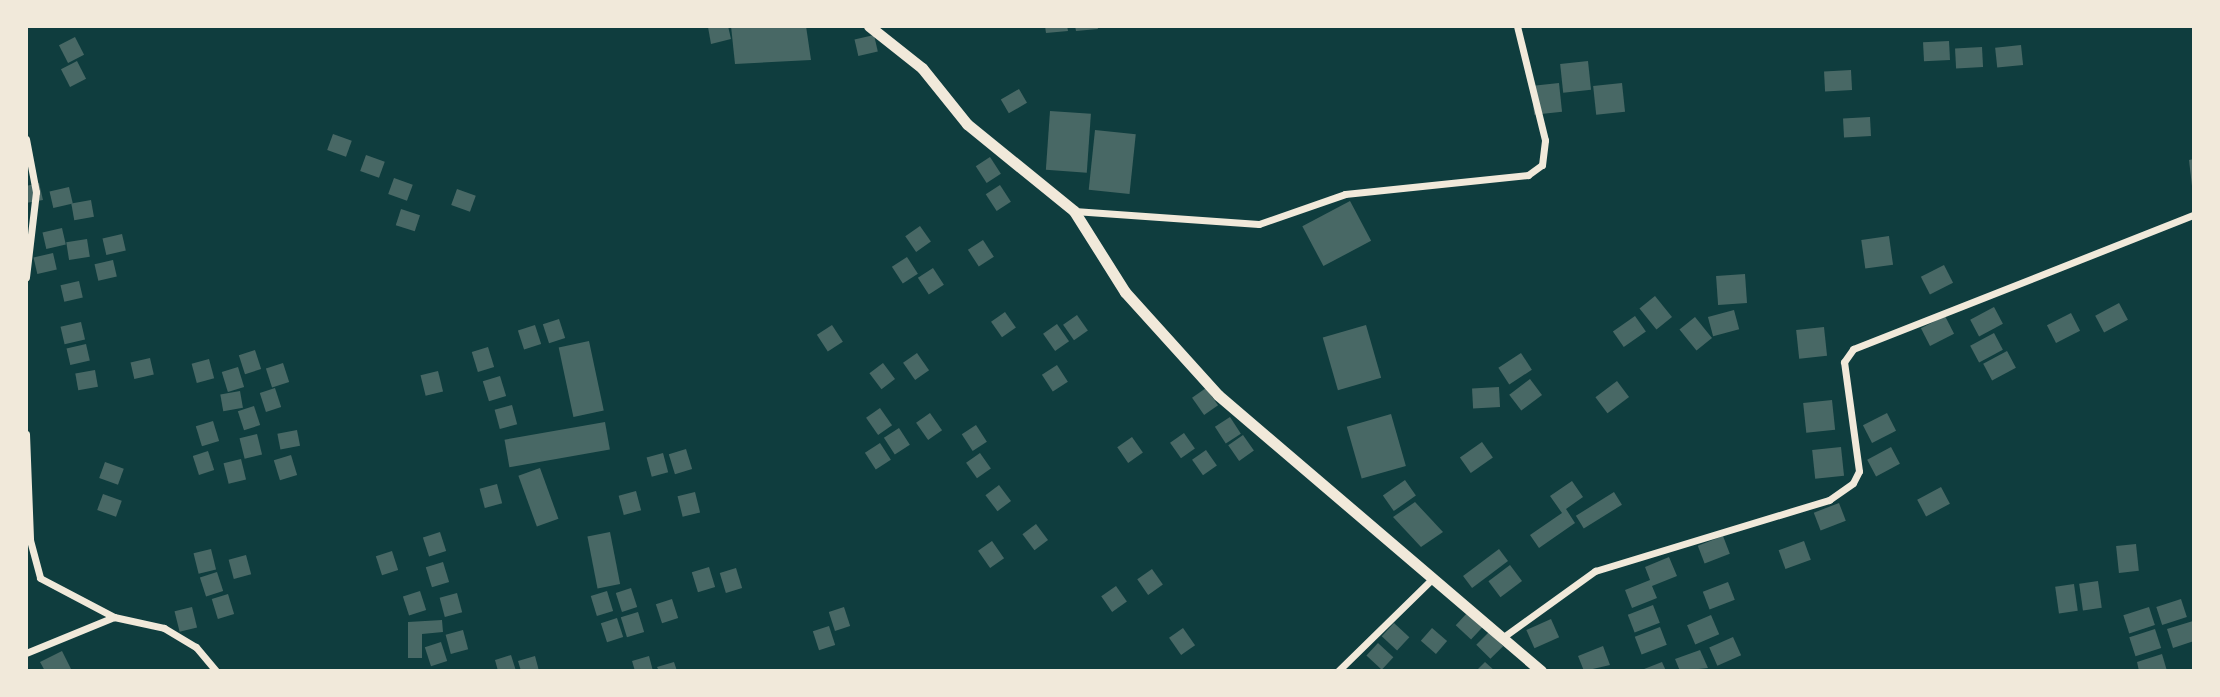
<!DOCTYPE html>
<style>
body{margin:0}
#map{position:relative;width:2220px;height:697px;overflow:hidden;background:#0f3d3e;font-family:"Noto Serif",serif}
div>[style]{position:absolute}
.building>*{inset:0;background:#486865;transform-origin:0 0}
.minor>*{height:7px;margin:-3.5px;padding:0 3.5px;transform-origin:3.5px;border-radius:3.5px;background:#f1e9da}
.secondary>*{height:11px;margin:-5.5px;padding:0 5.5px;transform-origin:5.5px;border-radius:5.5px;background:#f1e9da}
span{translate:-50% -50%;white-space:nowrap;text-align:center;line-height:1.15;-webkit-text-stroke:8px #f1e9da;paint-order:stroke}
.frame{position:absolute;inset:0;border:28px solid #f1e9da;pointer-events:none}
</style>
<div id="map">
<div class="building">
<div style="clip-path:polygon(728px 26px,731px 39px,711px 44px,708px 27px)"></div>
<div style="clip-path:polygon(731px 26px,806px 26px,811px 60px,735px 64px)"></div>
<div style="clip-path:polygon(1045px 26px,1067px 26px,1068px 31px,1046px 33px)"></div>
<div style="clip-path:polygon(1075px 26px,1097px 26px,1098px 29px,1076px 31px)"></div>
<div style="left:874px;top:35px;width:17px;height:20px;rotate:77deg"></div>
<div style="left:75px;top:37px;width:20px;height:18px;rotate:63deg"></div>
<div style="left:1949px;top:41px;width:19px;height:26px;rotate:87deg"></div>
<div style="left:2021px;top:45px;width:20px;height:26px;rotate:84deg"></div>
<div style="left:1982px;top:47px;width:20px;height:27px;rotate:87deg"></div>
<div style="left:77px;top:61px;width:20px;height:18px;rotate:63deg"></div>
<div style="left:1588px;top:61px;width:29px;height:28px;rotate:84deg"></div>
<div style="left:1851px;top:70px;width:20px;height:27px;rotate:87deg"></div>
<div style="left:1559px;top:83px;width:29px;height:28px;rotate:84deg"></div>
<div style="left:1622px;top:83px;width:29px;height:29px;rotate:84deg"></div>
<div style="left:1019px;top:89px;width:16px;height:21px;rotate:60deg"></div>
<div style="left:1050px;top:111px;width:41px;height:59px;rotate:4deg"></div>
<div style="left:1870px;top:117px;width:19px;height:27px;rotate:87deg"></div>
<div style="left:1095px;top:130px;width:41px;height:60px;rotate:6deg"></div>
<div style="left:333px;top:134px;width:20px;height:17px;rotate:20deg"></div>
<div style="left:366px;top:155px;width:20px;height:17px;rotate:20deg"></div>
<div style="left:990px;top:157px;width:20px;height:17px;rotate:57deg"></div>
<div style="clip-path:polygon(2194px 159px,2194px 186px,2192px 186px,2189px 160px)"></div>
<div style="left:394px;top:178px;width:20px;height:17px;rotate:20deg"></div>
<div style="clip-path:polygon(39px 183px,43px 200px,26px 203px,26px 186px)"></div>
<div style="left:1000px;top:185px;width:20px;height:17px;rotate:57deg"></div>
<div style="left:69px;top:187px;width:17px;height:20px;rotate:77deg"></div>
<div style="left:457px;top:189px;width:20px;height:17px;rotate:20deg"></div>
<div style="left:91px;top:200px;width:17px;height:20px;rotate:80deg"></div>
<div style="left:1350px;top:201px;width:45px;height:54px;rotate:62deg"></div>
<div style="left:401px;top:209px;width:20px;height:17px;rotate:18deg"></div>
<div style="left:920px;top:226px;width:19px;height:18px;rotate:55deg"></div>
<div style="left:62px;top:228px;width:17px;height:20px;rotate:77deg"></div>
<div style="left:122px;top:234px;width:17px;height:20px;rotate:77deg"></div>
<div style="left:1889px;top:236px;width:29px;height:28px;rotate:82deg"></div>
<div style="left:87px;top:239px;width:18px;height:21px;rotate:81deg"></div>
<div style="left:983px;top:240px;width:20px;height:18px;rotate:57deg"></div>
<div style="left:53px;top:253px;width:17px;height:20px;rotate:77deg"></div>
<div style="left:907px;top:257px;width:20px;height:18px;rotate:57deg"></div>
<div style="left:113px;top:260px;width:17px;height:19px;rotate:77deg"></div>
<div style="left:1944px;top:265px;width:20px;height:26px;rotate:63deg"></div>
<div style="left:933px;top:268px;width:20px;height:18px;rotate:57deg"></div>
<div style="left:1745px;top:274px;width:29px;height:29px;rotate:86deg"></div>
<div style="left:79px;top:281px;width:17px;height:19px;rotate:77deg"></div>
<div style="left:1655px;top:296px;width:27px;height:20px;rotate:51deg"></div>
<div style="left:2119px;top:303px;width:19px;height:27px;rotate:62deg"></div>
<div style="left:1994px;top:307px;width:19px;height:27px;rotate:62deg"></div>
<div style="left:1734px;top:310px;width:20px;height:27px;rotate:75deg"></div>
<div style="left:1005px;top:312px;width:19px;height:17px;rotate:55deg"></div>
<div style="left:2071px;top:313px;width:20px;height:27px;rotate:63deg"></div>
<div style="left:1077px;top:315px;width:19px;height:17px;rotate:55deg"></div>
<div style="left:1635px;top:316px;width:19px;height:27px;rotate:55deg"></div>
<div style="left:1945px;top:316px;width:20px;height:27px;rotate:63deg"></div>
<div style="left:1695px;top:317px;width:27px;height:20px;rotate:51deg"></div>
<div style="left:559px;top:319px;width:20px;height:17px;rotate:72deg"></div>
<div style="left:81px;top:322px;width:18px;height:21px;rotate:77deg"></div>
<div style="left:1057px;top:324px;width:21px;height:17px;rotate:55deg"></div>
<div style="left:535px;top:325px;width:20px;height:18px;rotate:72deg"></div>
<div style="left:832px;top:325px;width:20px;height:18px;rotate:57deg"></div>
<div style="left:1366px;top:325px;width:55px;height:45px;rotate:74deg"></div>
<div style="left:1824px;top:327px;width:29px;height:28px;rotate:84deg"></div>
<div style="left:1994px;top:333px;width:19px;height:27px;rotate:62deg"></div>
<div style="left:589px;top:341px;width:71px;height:31px;rotate:78deg"></div>
<div style="left:86px;top:344px;width:17px;height:20px;rotate:77deg"></div>
<div style="left:488px;top:347px;width:21px;height:17px;rotate:73deg"></div>
<div style="left:255px;top:350px;width:20px;height:17px;rotate:72deg"></div>
<div style="left:2007px;top:351px;width:19px;height:27px;rotate:62deg"></div>
<div style="left:917px;top:353px;width:21px;height:17px;rotate:55deg"></div>
<div style="left:1521px;top:353px;width:20px;height:27px;rotate:57deg"></div>
<div style="left:150px;top:358px;width:17px;height:20px;rotate:77deg"></div>
<div style="left:209px;top:359px;width:20px;height:18px;rotate:75deg"></div>
<div style="left:283px;top:363px;width:20px;height:18px;rotate:72deg"></div>
<div style="left:883px;top:363px;width:20px;height:17px;rotate:53deg"></div>
<div style="left:1057px;top:365px;width:20px;height:18px;rotate:57deg"></div>
<div style="left:238px;top:367px;width:21px;height:17px;rotate:73deg"></div>
<div style="left:95px;top:370px;width:17px;height:20px;rotate:80deg"></div>
<div style="left:438px;top:371px;width:21px;height:18px;rotate:76deg"></div>
<div style="left:500px;top:376px;width:21px;height:18px;rotate:73deg"></div>
<div style="left:1530px;top:379px;width:20px;height:26px;rotate:53deg"></div>
<div style="left:1617px;top:381px;width:20px;height:27px;rotate:53deg"></div>
<div style="left:1499px;top:387px;width:20px;height:27px;rotate:87deg"></div>
<div style="left:275px;top:388px;width:20px;height:16px;rotate:72deg"></div>
<div style="left:1206px;top:388px;width:21px;height:17px;rotate:55deg"></div>
<div style="left:240px;top:391px;width:17px;height:20px;rotate:80deg"></div>
<div style="left:1832px;top:400px;width:30px;height:29px;rotate:84deg"></div>
<div style="left:512px;top:405px;width:20px;height:18px;rotate:75deg"></div>
<div style="left:254px;top:406px;width:20px;height:17px;rotate:72deg"></div>
<div style="left:880px;top:408px;width:21px;height:17px;rotate:55deg"></div>
<div style="left:930px;top:413px;width:21px;height:17px;rotate:55deg"></div>
<div style="left:1887px;top:413px;width:20px;height:27px;rotate:63deg"></div>
<div style="left:1391px;top:414px;width:54px;height:46px;rotate:74deg"></div>
<div style="left:1230px;top:417px;width:20px;height:18px;rotate:57deg"></div>
<div style="left:213px;top:421px;width:21px;height:18px;rotate:73deg"></div>
<div style="left:605px;top:422px;width:28px;height:102px;rotate:80deg"></div>
<div style="left:976px;top:425px;width:20px;height:17px;rotate:57deg"></div>
<div style="left:899px;top:428px;width:20px;height:18px;rotate:57deg"></div>
<div style="left:297px;top:430px;width:16px;height:20px;rotate:79deg"></div>
<div style="left:1184px;top:433px;width:19px;height:17px;rotate:55deg"></div>
<div style="left:257px;top:434px;width:21px;height:18px;rotate:76deg"></div>
<div style="left:1243px;top:435px;width:19px;height:18px;rotate:55deg"></div>
<div style="left:1132px;top:437px;width:19px;height:18px;rotate:55deg"></div>
<div style="left:1482px;top:442px;width:19px;height:27px;rotate:55deg"></div>
<div style="left:880px;top:443px;width:20px;height:18px;rotate:57deg"></div>
<div style="left:1841px;top:447px;width:29px;height:29px;rotate:84deg"></div>
<div style="left:1891px;top:447px;width:19px;height:27px;rotate:62deg"></div>
<div style="left:686px;top:449px;width:21px;height:18px;rotate:73deg"></div>
<div style="left:1206px;top:450px;width:19px;height:17px;rotate:55deg"></div>
<div style="left:208px;top:451px;width:20px;height:16px;rotate:72deg"></div>
<div style="left:663px;top:453px;width:20px;height:17px;rotate:75deg"></div>
<div style="left:980px;top:453px;width:19px;height:17px;rotate:55deg"></div>
<div style="left:291px;top:455px;width:21px;height:18px;rotate:73deg"></div>
<div style="left:241px;top:459px;width:21px;height:18px;rotate:76deg"></div>
<div style="left:105px;top:462px;width:20px;height:17px;rotate:20deg"></div>
<div style="left:540px;top:468px;width:54px;height:23px;rotate:70deg"></div>
<div style="left:1405px;top:480px;width:19px;height:27px;rotate:55deg"></div>
<div style="clip-path:polygon(1572px 481px,1583px 497px,1566px 509px,1575px 523px,1539px 548px,1530px 535px,1562px 513px,1550px 496px)"></div>
<div style="left:497px;top:484px;width:20px;height:18px;rotate:75deg"></div>
<div style="left:999px;top:485px;width:20px;height:17px;rotate:53deg"></div>
<div style="left:1941px;top:487px;width:19px;height:27px;rotate:62deg"></div>
<div style="left:636px;top:491px;width:20px;height:18px;rotate:75deg"></div>
<div style="left:695px;top:492px;width:21px;height:18px;rotate:76deg"></div>
<div style="left:1614px;top:492px;width:15px;height:45px;rotate:58deg"></div>
<div style="left:103px;top:494px;width:20px;height:17px;rotate:20deg"></div>
<div style="clip-path:polygon(1415px 502px,1443px 532px,1421px 547px,1393px 517px)"></div>
<div style="left:1839px;top:503px;width:19px;height:27px;rotate:69deg"></div>
<div style="left:1036px;top:524px;width:20px;height:17px;rotate:53deg"></div>
<div style="left:440px;top:532px;width:20px;height:18px;rotate:72deg"></div>
<div style="left:610px;top:532px;width:53px;height:23px;rotate:79deg"></div>
<div style="left:1723px;top:536px;width:19px;height:27px;rotate:69deg"></div>
<div style="left:992px;top:541px;width:21px;height:17px;rotate:55deg"></div>
<div style="left:1804px;top:541px;width:20px;height:27px;rotate:70deg"></div>
<div style="left:2136px;top:544px;width:27px;height:20px;rotate:84deg"></div>
<div style="left:211px;top:549px;width:21px;height:18px;rotate:76deg"></div>
<div style="left:1499px;top:549px;width:15px;height:45px;rotate:53deg"></div>
<div style="left:392px;top:551px;width:20px;height:17px;rotate:72deg"></div>
<div style="left:246px;top:555px;width:20px;height:18px;rotate:75deg"></div>
<div style="clip-path:polygon(1669px 557px,1677px 576px,1652px 586px,1657px 598px,1632px 608px,1625px 590px,1650px 580px,1645px 567px)"></div>
<div style="left:443px;top:562px;width:21px;height:18px;rotate:73deg"></div>
<div style="left:1510px;top:565px;width:20px;height:27px;rotate:53deg"></div>
<div style="left:709px;top:567px;width:21px;height:18px;rotate:73deg"></div>
<div style="left:736px;top:568px;width:21px;height:17px;rotate:73deg"></div>
<div style="left:1152px;top:569px;width:19px;height:18px;rotate:55deg"></div>
<div style="left:217px;top:572px;width:20px;height:18px;rotate:72deg"></div>
<div style="left:2098px;top:581px;width:27px;height:19px;rotate:82deg"></div>
<div style="left:1728px;top:582px;width:19px;height:27px;rotate:69deg"></div>
<div style="left:2074px;top:584px;width:27px;height:19px;rotate:82deg"></div>
<div style="left:1116px;top:586px;width:19px;height:18px;rotate:55deg"></div>
<div style="left:631px;top:588px;width:20px;height:16px;rotate:72deg"></div>
<div style="left:420px;top:591px;width:20px;height:18px;rotate:72deg"></div>
<div style="left:607px;top:591px;width:21px;height:17px;rotate:73deg"></div>
<div style="left:457px;top:593px;width:20px;height:18px;rotate:75deg"></div>
<div style="left:228px;top:594px;width:21px;height:17px;rotate:73deg"></div>
<div style="left:672px;top:599px;width:20px;height:17px;rotate:72deg"></div>
<div style="left:2181px;top:599px;width:19px;height:26px;rotate:72deg"></div>
<div style="left:1653px;top:605px;width:19px;height:27px;rotate:69deg"></div>
<div style="left:192px;top:607px;width:21px;height:18px;rotate:76deg"></div>
<div style="left:844px;top:607px;width:20px;height:16px;rotate:72deg"></div>
<div style="left:2149px;top:607px;width:19px;height:27px;rotate:72deg"></div>
<div style="left:638px;top:612px;width:21px;height:18px;rotate:73deg"></div>
<div style="left:1468px;top:612px;width:21px;height:18px;rotate:43deg"></div>
<div style="left:1711px;top:615px;width:21px;height:26px;rotate:67deg"></div>
<div style="left:617px;top:618px;width:20px;height:17px;rotate:72deg"></div>
<div style="left:1551px;top:619px;width:20px;height:27px;rotate:66deg"></div>
<div style="clip-path:polygon(442px 620px,443px 632px,422px 634px,422px 658px,408px 658px,408px 622px)"></div>
<div style="clip-path:polygon(2193px 621px,2194px 641px,2173px 648px,2167px 629px)"></div>
<div style="left:1394px;top:623px;width:21px;height:18px;rotate:43deg"></div>
<div style="left:829px;top:626px;width:20px;height:17px;rotate:72deg"></div>
<div style="left:1660px;top:627px;width:19px;height:27px;rotate:69deg"></div>
<div style="left:1183px;top:628px;width:21px;height:17px;rotate:55deg"></div>
<div style="left:1432px;top:628px;width:20px;height:17px;rotate:41deg"></div>
<div style="left:2155px;top:629px;width:20px;height:27px;rotate:72deg"></div>
<div style="left:463px;top:630px;width:20px;height:18px;rotate:75deg"></div>
<div style="left:1489px;top:632px;width:20px;height:18px;rotate:45deg"></div>
<div style="left:1733px;top:637px;width:20px;height:26px;rotate:66deg"></div>
<div style="left:441px;top:642px;width:20px;height:17px;rotate:72deg"></div>
<div style="left:1378px;top:643px;width:21px;height:17px;rotate:43deg"></div>
<div style="clip-path:polygon(1603px 646px,1610px 665px,1584px 671px,1578px 656px)"></div>
<div style="clip-path:polygon(1700px 650px,1708px 668px,1680px 671px,1675px 659px)"></div>
<div style="clip-path:polygon(62px 651px,72px 671px,45px 671px,40px 662px)"></div>
<div style="clip-path:polygon(2162px 654px,2167px 671px,2139px 671px,2137px 662px)"></div>
<div style="clip-path:polygon(511px 655px,516px 671px,498px 671px,495px 660px)"></div>
<div style="clip-path:polygon(535px 656px,539px 671px,521px 671px,518px 661px)"></div>
<div style="clip-path:polygon(649px 656px,653px 671px,635px 671px,632px 661px)"></div>
<div style="clip-path:polygon(674px 662px,677px 671px,659px 671px,657px 667px)"></div>
<div style="clip-path:polygon(1485px 662px,1495px 671px,1476px 671px)"></div>
<div style="clip-path:polygon(1662px 662px,1666px 671px,1639px 671px)"></div>
</div>
<div class="minor">
<div style="left:26px;top:139px;width:54px;rotate:79.3deg"></div>
<div style="left:36px;top:192px;width:86px;rotate:96.7deg"></div>
<div style="left:1074px;top:211px;width:185px;rotate:4deg"></div>
<div style="left:1259px;top:224px;width:91px;rotate:-19.2deg"></div>
<div style="left:1345px;top:194px;width:184px;rotate:-5.9deg"></div>
<div style="left:1528px;top:175px;width:17px;rotate:-36deg"></div>
<div style="left:1542px;top:165px;width:25px;rotate:-83deg"></div>
<div style="left:1545px;top:140px;width:117px;rotate:-103.8deg"></div>
<div style="left:26px;top:434px;width:106px;rotate:87.8deg"></div>
<div style="left:30px;top:540px;width:39px;rotate:75deg"></div>
<div style="left:40px;top:578px;width:84px;rotate:27.8deg"></div>
<div style="left:114px;top:617px;width:51px;rotate:12.4deg"></div>
<div style="left:164px;top:628px;width:37px;rotate:31deg"></div>
<div style="left:196px;top:647px;width:31px;rotate:50deg"></div>
<div style="left:1502px;top:638px;width:115px;rotate:-35.8deg"></div>
<div style="left:1595px;top:571px;width:245px;rotate:-16.9deg"></div>
<div style="left:1829px;top:500px;width:29px;rotate:-35deg"></div>
<div style="left:1853px;top:483px;width:13px;rotate:-63deg"></div>
<div style="left:1859px;top:471px;width:110px;rotate:-97.8deg"></div>
<div style="left:1844px;top:362px;width:16px;rotate:-55deg"></div>
<div style="left:1853px;top:349px;width:366px;rotate:-21.5deg"></div>
<div style="left:26px;top:653px;width:95px;rotate:-22.2deg"></div>
<div style="left:1338px;top:671px;width:133px;rotate:-44.4deg"></div>
</div>
<div class="secondary">
<div style="left:869px;top:26px;width:68px;rotate:38.4deg"></div>
<div style="left:922px;top:68px;width:72px;rotate:51.2deg"></div>
<div style="left:967px;top:124px;width:138px;rotate:39.1deg"></div>
<div style="left:1074px;top:211px;width:96px;rotate:57.8deg"></div>
<div style="left:1125px;top:292px;width:139px;rotate:47.9deg"></div>
<div style="left:1218px;top:395px;width:425px;rotate:40.5deg"></div>
</div>
<div class="frame"></div>
</div>
